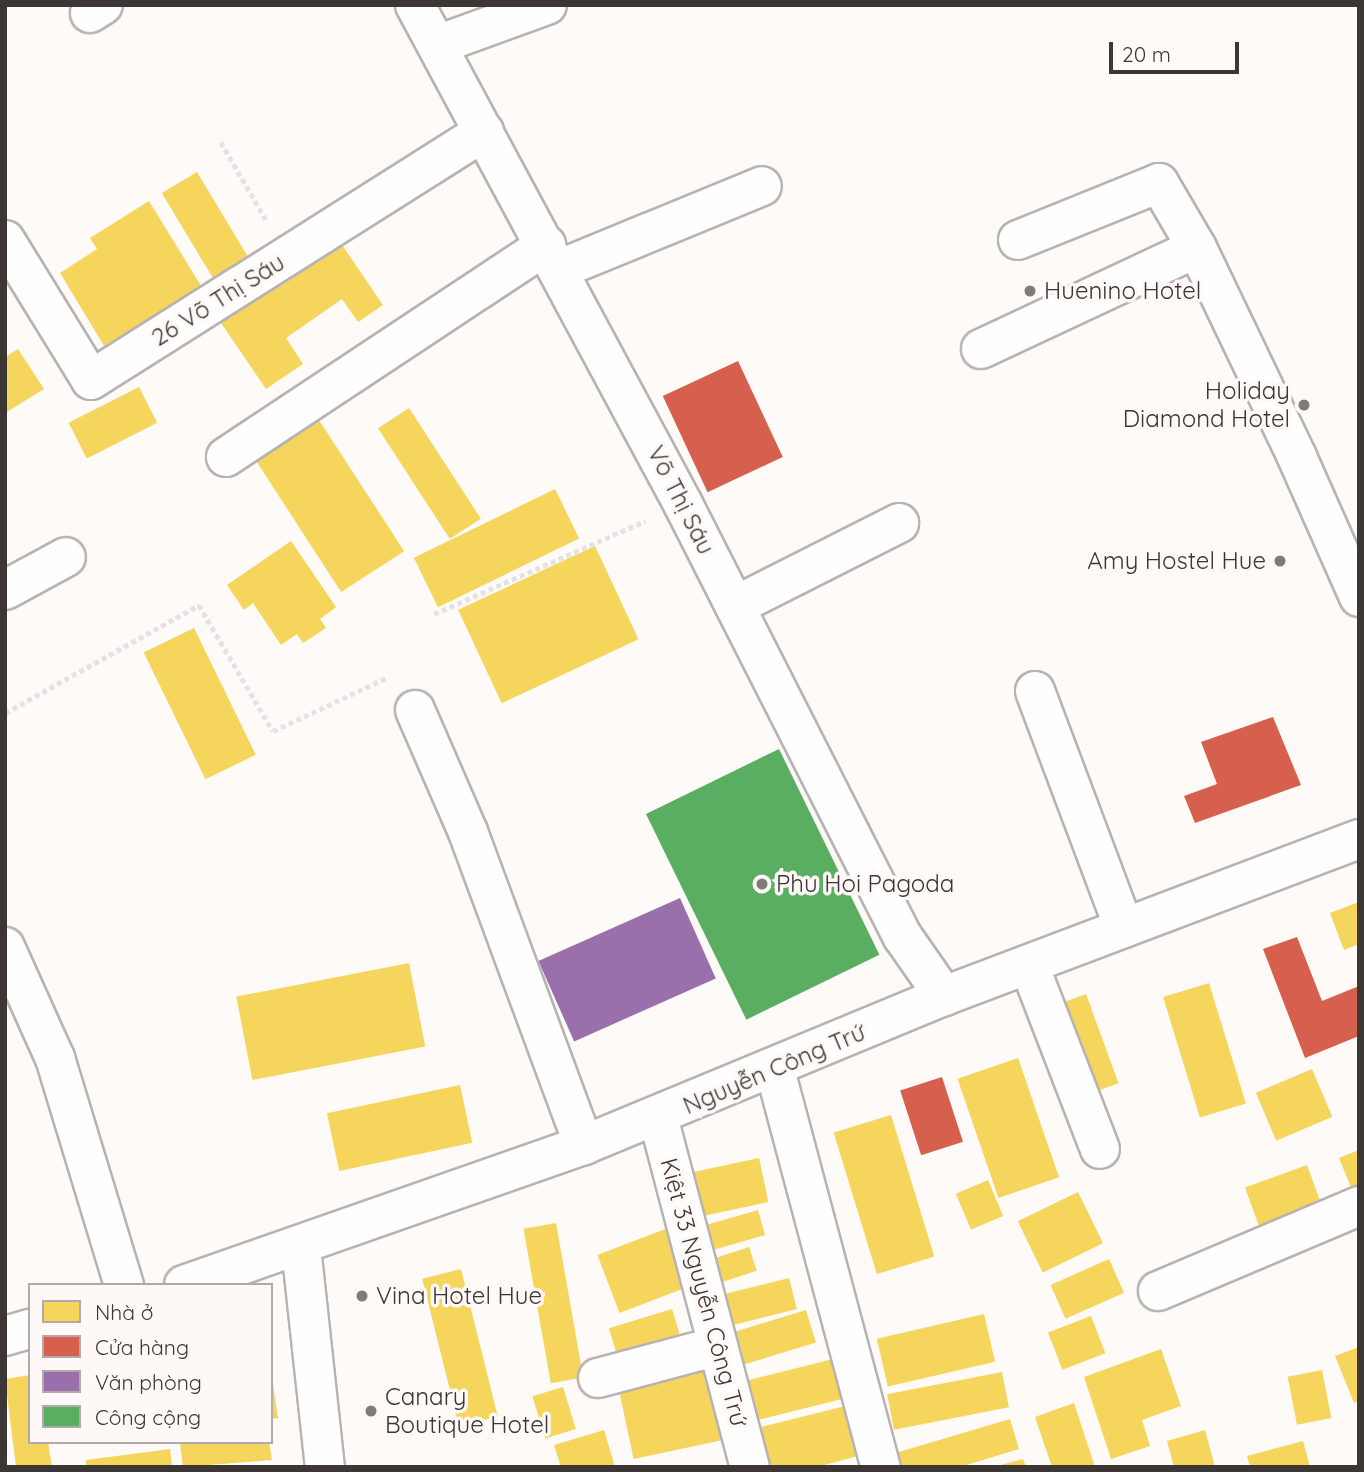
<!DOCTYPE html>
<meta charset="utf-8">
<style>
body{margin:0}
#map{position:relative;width:1364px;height:1472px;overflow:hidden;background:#fdfaf8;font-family:Quicksand,sans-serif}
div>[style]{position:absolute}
.homes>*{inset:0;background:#f6d55c;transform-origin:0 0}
.shops>*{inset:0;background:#d6604d;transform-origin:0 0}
.offices>*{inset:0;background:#9970ab;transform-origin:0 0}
.public>*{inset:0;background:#5aae61;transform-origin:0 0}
.path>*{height:4.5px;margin-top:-2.25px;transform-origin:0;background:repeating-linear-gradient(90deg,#e4e3e3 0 5px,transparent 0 8.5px)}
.roads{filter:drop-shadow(2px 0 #b7b3b2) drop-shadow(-2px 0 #b7b3b2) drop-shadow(0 2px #b7b3b2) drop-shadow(0 -2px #b7b3b2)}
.minor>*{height:38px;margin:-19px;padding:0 19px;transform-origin:19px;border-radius:19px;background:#fffefe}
.dots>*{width:19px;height:19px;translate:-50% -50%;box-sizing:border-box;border:4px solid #fef9f7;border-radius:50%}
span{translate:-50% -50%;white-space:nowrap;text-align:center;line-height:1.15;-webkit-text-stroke:7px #fef9f7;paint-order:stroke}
.poi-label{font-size:24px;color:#3c3735}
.left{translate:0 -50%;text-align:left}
.right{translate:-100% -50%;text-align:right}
.street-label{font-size:24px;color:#3c3735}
.frame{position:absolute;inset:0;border:7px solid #3c3735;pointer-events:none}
.legend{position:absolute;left:28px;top:1283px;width:245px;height:161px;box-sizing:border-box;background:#fef9f7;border:2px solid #b0aba9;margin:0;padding:9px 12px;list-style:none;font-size:21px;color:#3c3735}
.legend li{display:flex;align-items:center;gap:14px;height:35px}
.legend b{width:35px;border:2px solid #b0aba9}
.scale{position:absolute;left:1109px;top:42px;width:130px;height:32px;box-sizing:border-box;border:4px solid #3c3735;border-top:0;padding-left:9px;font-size:21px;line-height:24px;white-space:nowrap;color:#3c3735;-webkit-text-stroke:5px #fef9f7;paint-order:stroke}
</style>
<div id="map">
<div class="homes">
<div style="left:197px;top:172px;width:105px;height:41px;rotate:59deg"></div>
<div style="clip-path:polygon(149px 201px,203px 289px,106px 349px,60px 273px,97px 249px,90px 238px)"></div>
<div style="clip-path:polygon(340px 242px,383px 305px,358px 322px,342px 299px,286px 338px,303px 364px,266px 389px,221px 323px)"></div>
<div style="clip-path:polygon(18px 349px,44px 389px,5px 413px,5px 357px)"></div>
<div style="left:139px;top:387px;width:40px;height:79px;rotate:63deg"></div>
<div style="left:409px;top:408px;width:132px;height:37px;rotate:57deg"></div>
<div style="left:317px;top:417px;width:160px;height:75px;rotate:57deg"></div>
<div style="left:555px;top:489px;width:55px;height:157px;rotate:64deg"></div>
<div style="clip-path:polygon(291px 541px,336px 607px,320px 619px,326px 628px,303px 643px,297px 634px,281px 645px,253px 603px,244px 610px,227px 585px)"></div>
<div style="left:595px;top:546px;width:103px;height:151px;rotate:65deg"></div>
<div style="left:194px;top:628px;width:141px;height:56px;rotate:64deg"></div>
<div style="clip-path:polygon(1359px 902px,1359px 944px,1344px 950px,1330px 913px)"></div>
<div style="left:409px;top:963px;width:85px;height:176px;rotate:79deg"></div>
<div style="left:1209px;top:983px;width:126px;height:48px;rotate:73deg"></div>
<div style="left:1086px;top:994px;width:95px;height:32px;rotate:70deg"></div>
<div style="left:1018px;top:1058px;width:126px;height:64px;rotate:71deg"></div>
<div style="left:1312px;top:1069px;width:52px;height:61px;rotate:67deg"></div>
<div style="left:460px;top:1085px;width:59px;height:136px;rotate:78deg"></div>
<div style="left:891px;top:1115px;width:148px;height:60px;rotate:73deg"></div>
<div style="clip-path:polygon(1359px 1150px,1359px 1195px,1355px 1197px,1339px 1158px)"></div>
<div style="left:759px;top:1158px;width:45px;height:68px;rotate:78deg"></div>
<div style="left:1307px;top:1165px;width:56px;height:66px;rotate:70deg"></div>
<div style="left:988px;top:1180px;width:39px;height:35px;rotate:67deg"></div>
<div style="left:1078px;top:1192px;width:57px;height:67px;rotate:64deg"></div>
<div style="left:758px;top:1210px;width:26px;height:55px;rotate:74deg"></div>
<div style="left:556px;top:1223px;width:157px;height:33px;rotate:80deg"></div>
<div style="left:673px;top:1226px;width:62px;height:81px;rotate:69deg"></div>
<div style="left:749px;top:1247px;width:25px;height:49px;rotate:72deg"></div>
<div style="left:1109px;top:1259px;width:37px;height:64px;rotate:66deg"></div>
<div style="left:461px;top:1269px;width:152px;height:40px;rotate:76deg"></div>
<div style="left:789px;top:1278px;width:32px;height:82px;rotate:76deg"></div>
<div style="left:672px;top:1309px;width:42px;height:66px;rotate:73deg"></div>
<div style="left:806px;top:1310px;width:34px;height:76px;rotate:73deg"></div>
<div style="left:984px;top:1314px;width:49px;height:110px;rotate:77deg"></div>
<div style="left:1091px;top:1316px;width:40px;height:46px;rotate:69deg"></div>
<div style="clip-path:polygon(1359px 1347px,1359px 1401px,1354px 1403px,1335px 1356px)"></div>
<div style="clip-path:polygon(1161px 1349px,1181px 1406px,1142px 1420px,1150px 1446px,1111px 1459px,1084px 1377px)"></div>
<div style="left:833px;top:1359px;width:41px;height:91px;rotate:76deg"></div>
<div style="left:715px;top:1361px;width:79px;height:100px;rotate:78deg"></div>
<div style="left:1322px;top:1370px;width:49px;height:35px;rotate:79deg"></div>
<div style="left:1002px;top:1372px;width:36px;height:117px;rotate:79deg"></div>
<div style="clip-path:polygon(30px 1375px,30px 1442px,48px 1442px,52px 1467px,16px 1467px,5px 1379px)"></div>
<div style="clip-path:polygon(273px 1384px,278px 1418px,271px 1419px,271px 1385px)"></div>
<div style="left:563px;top:1387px;width:44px;height:32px;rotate:73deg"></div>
<div style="clip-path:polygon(857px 1403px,869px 1453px,817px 1467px,767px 1467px,757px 1428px)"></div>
<div style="clip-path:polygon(1074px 1403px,1095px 1467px,1052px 1467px,1035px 1417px)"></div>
<div style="clip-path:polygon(1010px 1419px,1019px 1449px,960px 1467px,896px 1467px,892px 1454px)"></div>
<div style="clip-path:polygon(604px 1430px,615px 1467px,561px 1467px,554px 1445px)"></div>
<div style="clip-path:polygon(1205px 1430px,1215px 1467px,1174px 1467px,1167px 1441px)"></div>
<div style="clip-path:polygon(1303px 1441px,1310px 1467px,1250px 1467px,1247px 1456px)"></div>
<div style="clip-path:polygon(269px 1442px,272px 1460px,183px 1467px,180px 1444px)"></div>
<div style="clip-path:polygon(170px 1449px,172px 1467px,86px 1467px,86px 1460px)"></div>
<div style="clip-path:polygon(1023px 1459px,1026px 1467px,997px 1467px,997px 1466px)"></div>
</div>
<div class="shops">
<div style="left:738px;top:361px;width:106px;height:83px;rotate:65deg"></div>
<div style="clip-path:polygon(1273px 717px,1301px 785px,1195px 823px,1184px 796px,1217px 784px,1201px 742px)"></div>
<div style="clip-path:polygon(1297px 937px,1322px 1001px,1359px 986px,1359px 1036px,1305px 1058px,1263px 949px)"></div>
<div style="left:942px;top:1077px;width:68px;height:44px;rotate:72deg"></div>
</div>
<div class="offices">
<div style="left:680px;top:898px;width:88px;height:155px;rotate:66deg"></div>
</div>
<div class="public">
<div style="left:779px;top:749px;width:229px;height:148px;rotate:64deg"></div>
</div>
<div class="path">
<div style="left:221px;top:142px;width:90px;rotate:60deg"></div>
<div style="left:434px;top:614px;width:231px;rotate:-23.8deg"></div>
<div style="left:5px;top:713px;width:222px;rotate:-29.1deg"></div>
<div style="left:199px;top:605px;width:146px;rotate:59.6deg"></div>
<div style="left:273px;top:731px;width:125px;rotate:-25.1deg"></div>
</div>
<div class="roads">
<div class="minor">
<div style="left:415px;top:5px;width:566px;rotate:61.76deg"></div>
<div style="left:683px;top:504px;width:486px;rotate:63.1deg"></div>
<div style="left:903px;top:937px;width:72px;rotate:55.2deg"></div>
<div style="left:90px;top:13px;width:15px;rotate:-32deg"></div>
<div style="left:437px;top:45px;width:117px;rotate:-20deg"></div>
<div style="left:5px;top:240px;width:164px;rotate:58.4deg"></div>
<div style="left:91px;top:380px;width:465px;rotate:-32.3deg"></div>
<div style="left:1018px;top:240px;width:152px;rotate:-22deg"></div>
<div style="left:1159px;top:183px;width:75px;rotate:59.7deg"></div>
<div style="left:1197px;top:248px;width:232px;rotate:64.4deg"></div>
<div style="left:1297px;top:457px;width:153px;rotate:66.1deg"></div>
<div style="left:560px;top:269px;width:218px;rotate:-22.3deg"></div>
<div style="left:981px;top:349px;width:238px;rotate:-25.1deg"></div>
<div style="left:226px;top:457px;width:384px;rotate:-33.5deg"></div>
<div style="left:5px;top:590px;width:69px;rotate:-28.4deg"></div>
<div style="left:735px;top:606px;width:184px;rotate:-26.8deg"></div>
<div style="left:1035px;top:691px;width:253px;rotate:69.4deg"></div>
<div style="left:415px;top:710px;width:133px;rotate:66.5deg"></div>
<div style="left:468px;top:832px;width:334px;rotate:69.7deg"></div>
<div style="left:5px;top:947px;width:122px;rotate:65.8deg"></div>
<div style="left:55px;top:1058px;width:237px;rotate:73.1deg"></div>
<div style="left:1029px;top:965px;width:197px;rotate:68.9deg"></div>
<div style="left:775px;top:1070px;width:411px;rotate:75.1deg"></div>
<div style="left:658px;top:1117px;width:362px;rotate:75.3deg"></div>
<div style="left:301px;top:1247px;width:221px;rotate:83.8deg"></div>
<div style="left:184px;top:1285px;width:424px;rotate:-19.3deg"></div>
<div style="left:584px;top:1145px;width:390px;rotate:-22.5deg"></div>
<div style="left:944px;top:996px;width:444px;rotate:-20.7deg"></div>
<div style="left:1158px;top:1291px;width:218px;rotate:-22.9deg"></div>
<div style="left:5px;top:1336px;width:26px;rotate:-16deg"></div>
<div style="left:598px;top:1378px;width:124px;rotate:-14.9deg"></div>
</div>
</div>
<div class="dots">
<div style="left:1030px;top:291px;background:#807b79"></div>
<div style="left:1304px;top:405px;background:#807b79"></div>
<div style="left:1280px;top:561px;background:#807b79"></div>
<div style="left:762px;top:884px;background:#807b79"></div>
<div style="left:362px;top:1296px;background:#807b79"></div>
<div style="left:371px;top:1411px;background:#807b79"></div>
</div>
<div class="poi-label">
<span class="left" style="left:1044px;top:291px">Huenino Hotel</span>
<span class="right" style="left:1290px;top:405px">Holiday<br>Diamond Hotel</span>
<span class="right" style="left:1266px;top:561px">Amy Hostel Hue</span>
<span class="left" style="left:776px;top:884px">Phu Hoi Pagoda</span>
<span class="left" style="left:376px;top:1296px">Vina Hotel Hue</span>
<span class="left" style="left:385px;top:1411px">Canary<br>Boutique Hotel</span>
</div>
<div class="street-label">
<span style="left:218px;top:300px;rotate:-32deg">26 Võ Thị Sáu</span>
<span style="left:681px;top:500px;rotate:63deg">Võ Thị Sáu</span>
<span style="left:774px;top:1069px;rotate:-23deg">Nguyễn Công Trứ</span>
<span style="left:704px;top:1292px;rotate:75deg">Kiệt 33 Nguyễn Công Trứ</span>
</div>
<div class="frame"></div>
<ul class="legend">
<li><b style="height:19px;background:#f6d55c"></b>Nhà ở</li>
<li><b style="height:19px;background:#d6604d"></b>Cửa hàng</li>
<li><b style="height:19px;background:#9970ab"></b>Văn phòng</li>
<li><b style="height:19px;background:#5aae61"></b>Công cộng</li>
</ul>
<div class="scale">20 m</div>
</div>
